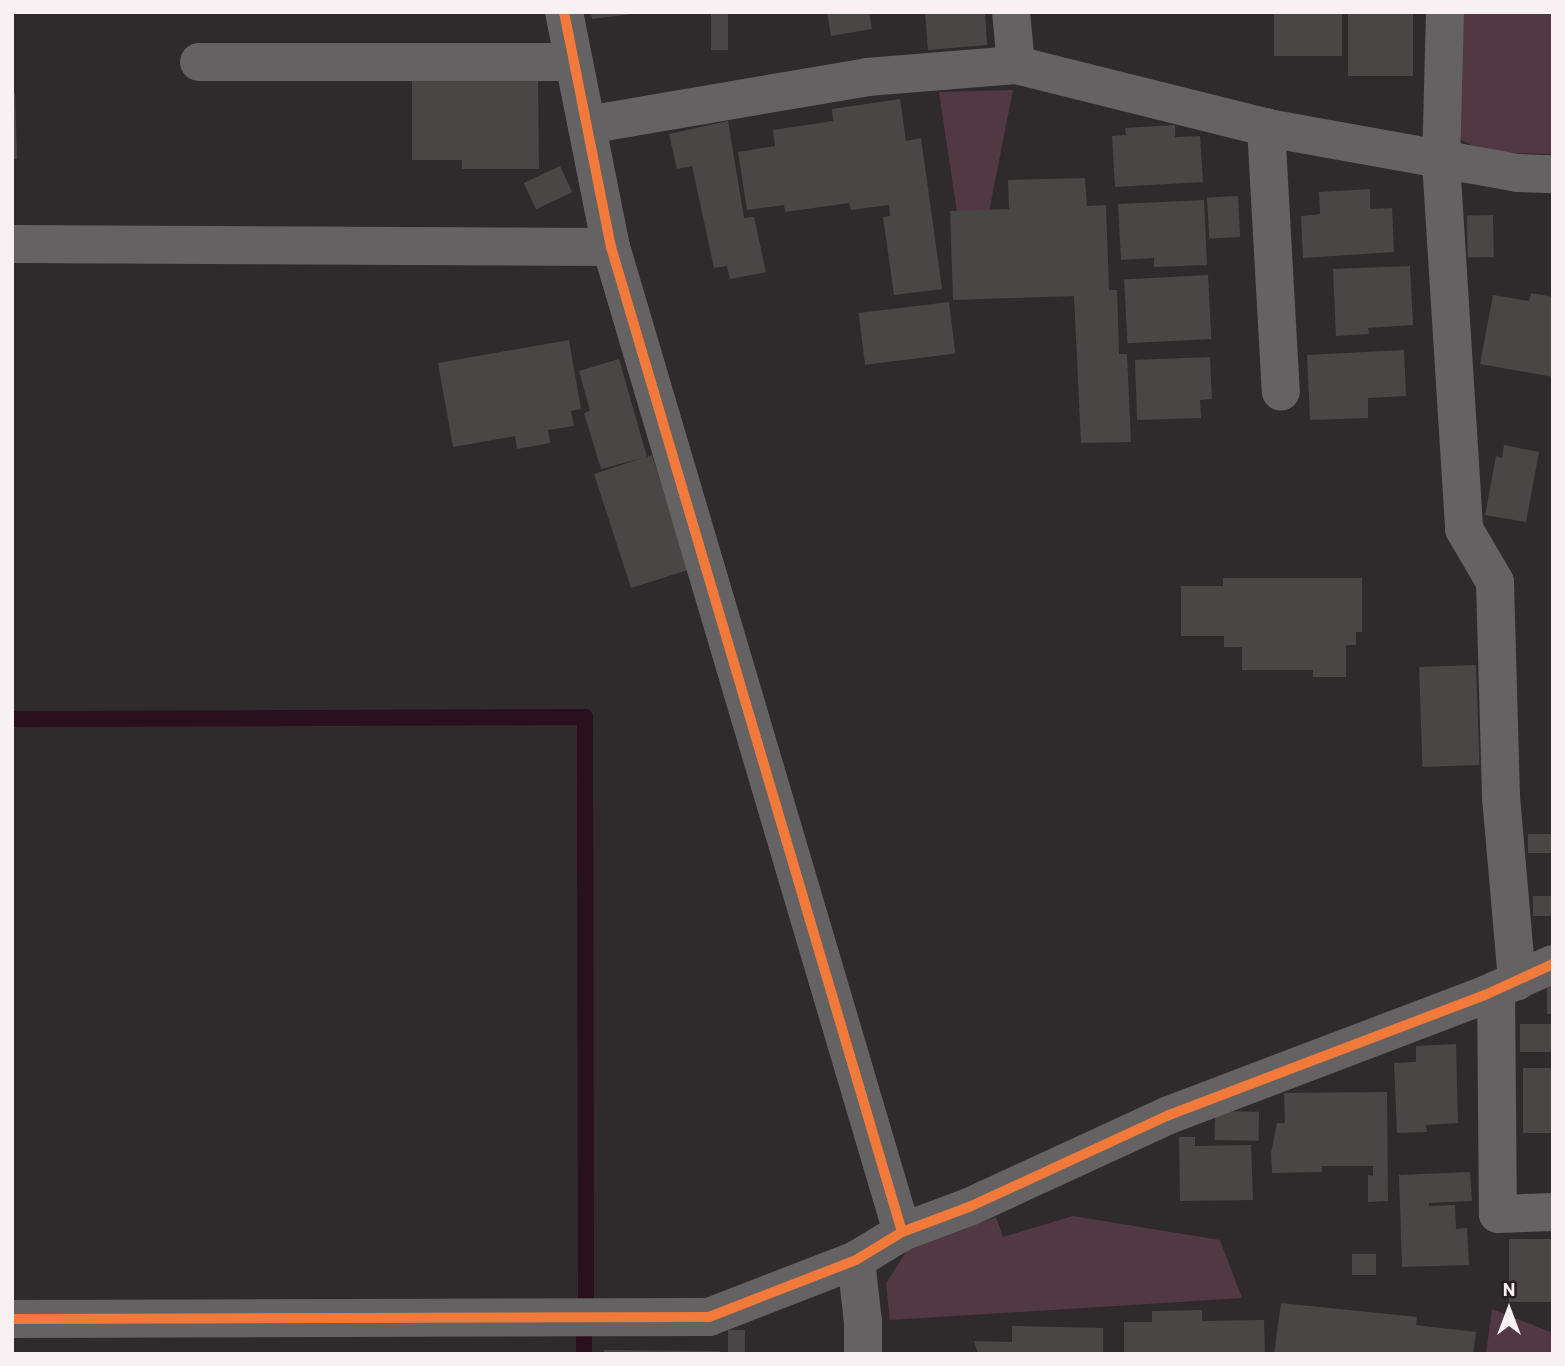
<!DOCTYPE html>
<style>
body{margin:0}
#map{position:relative;width:1565px;height:1366px;overflow:hidden;background:#2f2a2c;font-family:Barlow,sans-serif}
div>[style]{position:absolute}
.green>*{inset:0;background:#523843}
.stream>*{height:16px;margin:-8px;padding:0 8px;transform-origin:8px;border-radius:8px;background:#2a0f1d}
.building>*{inset:0;background:#494746;transform-origin:0 0}
.street>*{height:38px;margin:-19px;padding:0 19px;transform-origin:19px;border-radius:19px;background:#656263}
.cycleway>*{height:10px;margin:-5px;padding:0 5px;transform-origin:5px;border-radius:5px;background:#f17a3a}
span{translate:-50% -50%;white-space:nowrap;text-align:center;line-height:1.15;-webkit-text-stroke:6px #281e22;paint-order:stroke}
.frame{position:absolute;inset:0;border:14px solid #f8f1f4;pointer-events:none}
.north{position:absolute;left:1474px;top:1275px;width:70px;height:70px;-webkit-text-stroke:5px #281e22;paint-order:stroke;rotate:0deg;font-size:19px;font-weight:700;line-height:28px;text-align:center;color:#f8f1f4}
.north::after{content:'';display:block;margin:auto;width:24px;height:32px;background:#f8f1f4;clip-path:polygon(50% 0,100% 100%,50% 72%,0 100%)}
</style>
<div id="map">
<div class="green">
<div style="clip-path:polygon(1460px 12px,1553px 12px,1553px 154px,1485px 152px,1454px 136px)"></div>
<div style="clip-path:polygon(1013px 90px,988px 217px,958px 219px,939px 92px)"></div>
<div style="clip-path:polygon(1073px 1216px,1220px 1240px,1242px 1298px,890px 1320px,886px 1283px,908px 1249px,996px 1217px,1003px 1237px)"></div>
<div style="clip-path:polygon(1492px 1309px,1553px 1333px,1553px 1354px,1486px 1354px)"></div>
</div>
<div class="stream">
<div style="left:12px;top:719px;width:573px;rotate:-0.2deg"></div>
<div style="left:585px;top:717px;width:583px;rotate:89.9deg"></div>
<div style="left:584px;top:1336px;width:18px;rotate:90deg"></div>
</div>
<div class="building">
<div style="clip-path:polygon(591px 12px,632px 12px,632px 14px,592px 19px)"></div>
<div style="left:711px;top:12px;width:17px;height:38px"></div>
<div style="clip-path:polygon(827px 12px,869px 12px,872px 29px,831px 36px)"></div>
<div style="clip-path:polygon(925px 12px,985px 12px,987px 45px,928px 50px)"></div>
<div style="left:1274px;top:12px;width:68px;height:44px"></div>
<div style="left:1348px;top:12px;width:65px;height:64px"></div>
<div style="clip-path:polygon(412px 76px,538px 80px,539px 169px,462px 169px,462px 160px,412px 160px)"></div>
<div style="clip-path:polygon(12px 93px,15px 93px,17px 159px,12px 159px)"></div>
<div style="clip-path:polygon(900px 99px,906px 141px,921px 138px,942px 289px,894px 295px,883px 217px,890px 216px,889px 205px,851px 210px,849px 203px,785px 212px,784px 205px,747px 210px,738px 152px,775px 146px,773px 130px,833px 121px,832px 109px)"></div>
<div style="clip-path:polygon(728px 121px,744px 218px,754px 217px,766px 272px,730px 279px,727px 266px,714px 268px,692px 166px,677px 169px,669px 134px)"></div>
<div style="clip-path:polygon(1175px 125px,1175px 137px,1200px 136px,1203px 182px,1115px 187px,1112px 136px,1126px 135px,1125px 128px)"></div>
<div style="left:560px;top:166px;width:29px;height:40px;rotate:65deg"></div>
<div style="clip-path:polygon(1085px 178px,1087px 206px,1106px 205px,1109px 290px,1117px 290px,1119px 354px,1127px 354px,1131px 442px,1081px 443px,1074px 296px,953px 300px,950px 211px,1009px 209px,1008px 180px)"></div>
<div style="clip-path:polygon(1370px 189px,1370px 209px,1392px 208px,1394px 252px,1303px 258px,1301px 216px,1320px 214px,1319px 192px)"></div>
<div style="left:1238px;top:196px;width:41px;height:31px;rotate:87deg"></div>
<div style="clip-path:polygon(1204px 200px,1207px 265px,1154px 267px,1154px 258px,1121px 260px,1118px 204px)"></div>
<div style="left:1493px;top:215px;width:42px;height:26px;rotate:89deg"></div>
<div style="clip-path:polygon(1410px 266px,1413px 325px,1368px 328px,1369px 334px,1336px 336px,1333px 269px)"></div>
<div style="left:1208px;top:275px;width:64px;height:84px;rotate:87deg"></div>
<div style="clip-path:polygon(1531px 293px,1553px 297px,1553px 377px,1480px 364px,1493px 295px,1529px 301px)"></div>
<div style="left:949px;top:302px;width:52px;height:91px;rotate:83deg"></div>
<div style="clip-path:polygon(569px 340px,581px 409px,571px 411px,574px 426px,548px 430px,550px 443px,517px 449px,515px 436px,453px 447px,438px 363px)"></div>
<div style="clip-path:polygon(1404px 350px,1406px 396px,1368px 398px,1368px 418px,1310px 420px,1307px 355px)"></div>
<div style="clip-path:polygon(1210px 357px,1212px 399px,1200px 400px,1201px 418px,1137px 420px,1135px 360px)"></div>
<div style="clip-path:polygon(619px 359px,647px 457px,652px 455px,688px 570px,631px 588px,594px 474px,642px 458px,601px 469px,584px 413px,590px 411px,579px 371px)"></div>
<div style="clip-path:polygon(1504px 445px,1539px 452px,1526px 522px,1485px 515px,1496px 456px,1502px 458px)"></div>
<div style="clip-path:polygon(1223px 578px,1362px 578px,1362px 632px,1356px 632px,1356px 645px,1346px 645px,1346px 677px,1313px 677px,1313px 670px,1242px 670px,1242px 647px,1224px 647px,1224px 636px,1181px 636px,1181px 586px,1223px 586px)"></div>
<div style="left:1476px;top:665px;width:100px;height:57px;rotate:88deg"></div>
<div style="left:1553px;top:834px;width:19px;height:25px;rotate:90deg"></div>
<div style="left:1553px;top:896px;width:20px;height:20px;rotate:90deg"></div>
<div style="left:1547px;top:986px;width:6px;height:28px"></div>
<div style="left:1520px;top:1024px;width:33px;height:28px"></div>
<div style="clip-path:polygon(1456px 1044px,1458px 1123px,1426px 1125px,1427px 1132px,1397px 1133px,1394px 1063px,1416px 1062px,1416px 1046px)"></div>
<div style="left:1553px;top:1068px;width:65px;height:30px;rotate:90deg"></div>
<div style="clip-path:polygon(1387px 1092px,1388px 1201px,1368px 1202px,1368px 1175px,1373px 1176px,1373px 1166px,1322px 1166px,1322px 1172px,1272px 1173px,1271px 1153px,1277px 1123px,1285px 1123px,1284px 1093px)"></div>
<div style="left:1215px;top:1111px;width:44px;height:29px;rotate:1deg"></div>
<div style="clip-path:polygon(1179px 1137px,1195px 1137px,1195px 1146px,1251px 1145px,1253px 1200px,1180px 1201px)"></div>
<div style="clip-path:polygon(1470px 1172px,1472px 1201px,1429px 1203px,1429px 1206px,1455px 1205px,1456px 1229px,1467px 1228px,1469px 1265px,1402px 1267px,1399px 1175px)"></div>
<div style="left:1553px;top:1239px;width:63px;height:44px;rotate:90deg"></div>
<div style="left:1352px;top:1254px;width:24px;height:21px"></div>
<div style="clip-path:polygon(1281px 1303px,1417px 1317px,1416px 1325px,1476px 1332px,1473px 1354px,1274px 1354px)"></div>
<div style="clip-path:polygon(1202px 1310px,1202px 1321px,1264px 1320px,1265px 1354px,1124px 1354px,1124px 1322px,1152px 1322px,1152px 1311px)"></div>
<div style="clip-path:polygon(1012px 1326px,1103px 1328px,1103px 1354px,978px 1354px,974px 1341px,1012px 1342px)"></div>
<div style="left:728px;top:1330px;width:17px;height:24px"></div>
<div style="clip-path:polygon(604px 1350px,720px 1351px,720px 1354px,604px 1354px)"></div>
</div>
<div class="street">
<div style="left:564px;top:12px;width:240px;rotate:78.7deg"></div>
<div style="left:611px;top:247px;width:1027px;rotate:73.54deg"></div>
<div style="left:1011px;top:12px;width:53px;rotate:84.6deg"></div>
<div style="left:1445px;top:12px;width:149px;rotate:91.5deg"></div>
<div style="left:1441px;top:161px;width:369px;rotate:86.4deg"></div>
<div style="left:1464px;top:529px;width:61px;rotate:59.7deg"></div>
<div style="left:1495px;top:582px;width:215px;rotate:88.4deg"></div>
<div style="left:1501px;top:797px;width:185px;rotate:85deg"></div>
<div style="left:199px;top:62px;width:374px"></div>
<div style="left:587px;top:125px;width:284px;rotate:-9.7deg"></div>
<div style="left:867px;top:77px;width:149px;rotate:-4.6deg"></div>
<div style="left:1016px;top:65px;width:265px;rotate:14deg"></div>
<div style="left:1273px;top:129px;width:248px;rotate:10.2deg"></div>
<div style="left:1517px;top:173px;width:36px;rotate:2deg"></div>
<div style="left:1266px;top:127px;width:265px;rotate:86.8deg"></div>
<div style="left:12px;top:244px;width:599px;rotate:0.29deg"></div>
<div style="left:1496px;top:990px;width:224px;rotate:89.5deg"></div>
<div style="left:1498px;top:1214px;width:55px;rotate:-2.1deg"></div>
<div style="left:856px;top:1260px;width:62px;rotate:83.6deg"></div>
<div style="left:863px;top:1322px;width:32px;rotate:90deg"></div>
<div style="left:12px;top:1319px;width:697px;rotate:-0.16deg"></div>
<div style="left:709px;top:1317px;width:158px;rotate:-21.2deg"></div>
<div style="left:856px;top:1260px;width:54px;rotate:-31.3deg"></div>
<div style="left:902px;top:1232px;width:72px;rotate:-20.5deg"></div>
<div style="left:969px;top:1207px;width:220px;rotate:-24.7deg"></div>
<div style="left:1169px;top:1115px;width:338px;rotate:-20.8deg"></div>
<div style="left:1485px;top:995px;width:75px;rotate:-24.5deg"></div>
</div>
<div class="cycleway">
<div style="left:564px;top:12px;width:240px;rotate:78.7deg"></div>
<div style="left:611px;top:247px;width:1027px;rotate:73.54deg"></div>
<div style="left:12px;top:1319px;width:697px;rotate:-0.16deg"></div>
<div style="left:709px;top:1317px;width:158px;rotate:-21.2deg"></div>
<div style="left:856px;top:1260px;width:54px;rotate:-31.3deg"></div>
<div style="left:902px;top:1232px;width:72px;rotate:-20.5deg"></div>
<div style="left:969px;top:1207px;width:220px;rotate:-24.7deg"></div>
<div style="left:1169px;top:1115px;width:338px;rotate:-20.8deg"></div>
<div style="left:1485px;top:995px;width:75px;rotate:-24.5deg"></div>
</div>
<div class="frame"></div>
<div class="north">N</div>
</div>
